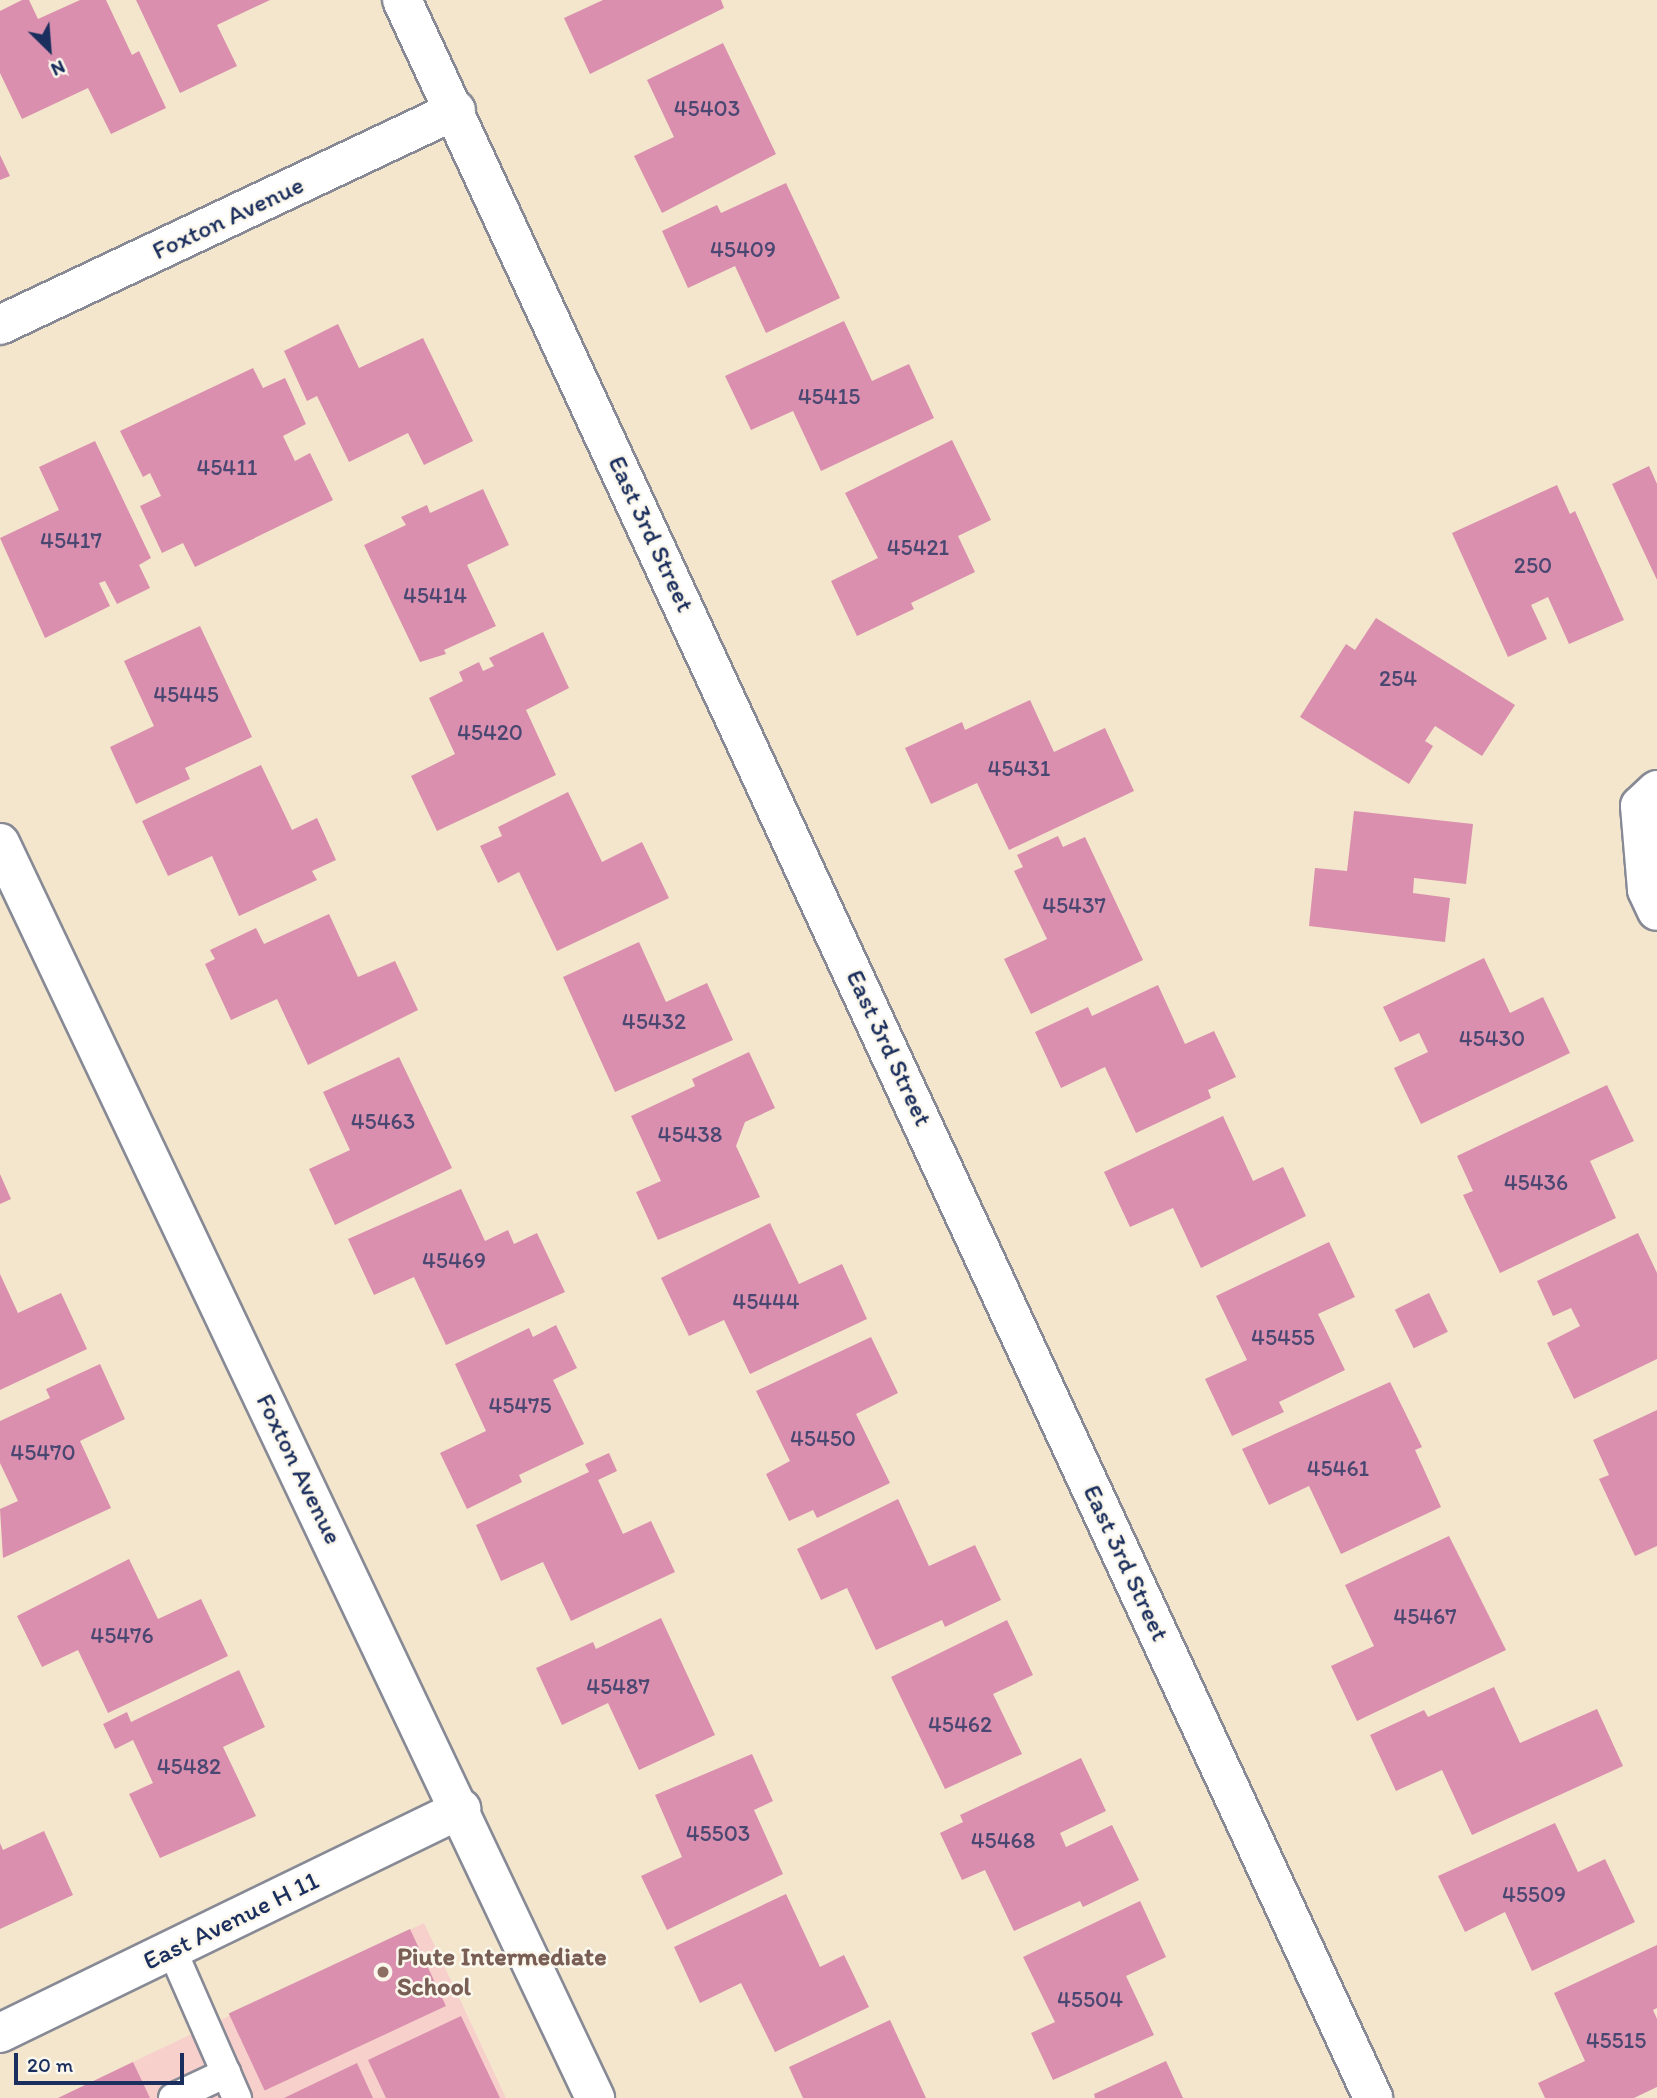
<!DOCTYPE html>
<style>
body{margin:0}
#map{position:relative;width:1657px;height:2098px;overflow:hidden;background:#f3e6cc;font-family:Itim,sans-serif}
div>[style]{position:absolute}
.built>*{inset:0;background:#f7d0cc}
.building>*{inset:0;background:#d98fad;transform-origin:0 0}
.roads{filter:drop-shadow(2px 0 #878a95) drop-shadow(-2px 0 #878a95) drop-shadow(0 2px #878a95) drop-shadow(0 -2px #878a95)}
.lane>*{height:28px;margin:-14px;padding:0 14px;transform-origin:14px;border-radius:14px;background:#fff}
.street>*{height:38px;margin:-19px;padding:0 19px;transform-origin:19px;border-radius:19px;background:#fff}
.dots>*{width:19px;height:19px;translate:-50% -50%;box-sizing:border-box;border:4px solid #fbf7ec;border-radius:50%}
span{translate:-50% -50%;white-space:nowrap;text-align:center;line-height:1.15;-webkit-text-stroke:5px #fbf7ec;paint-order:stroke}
.number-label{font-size:23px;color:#4a4772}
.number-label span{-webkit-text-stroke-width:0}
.street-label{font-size:26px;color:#1b2f5e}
.education-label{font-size:26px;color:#785e54;font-weight:700}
.left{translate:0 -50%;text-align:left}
.north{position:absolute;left:14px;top:14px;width:70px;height:70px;-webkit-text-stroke:5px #fbf7ec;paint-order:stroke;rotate:155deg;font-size:19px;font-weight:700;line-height:28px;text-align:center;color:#1b2f5e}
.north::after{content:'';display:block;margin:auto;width:24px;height:32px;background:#1b2f5e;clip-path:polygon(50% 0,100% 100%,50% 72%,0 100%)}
.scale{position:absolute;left:14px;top:2053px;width:170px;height:32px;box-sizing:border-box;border:4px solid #1b2f5e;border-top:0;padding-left:9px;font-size:21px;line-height:24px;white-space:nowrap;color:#1b2f5e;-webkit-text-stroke:5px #fbf7ec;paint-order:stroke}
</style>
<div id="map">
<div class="built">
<div style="clip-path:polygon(424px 1923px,506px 2098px,58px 2098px,133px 2062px)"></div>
</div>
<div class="building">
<div style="clip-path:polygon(22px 0,29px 0,38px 19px,80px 0,106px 0,132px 55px,139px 51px,166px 108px,111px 134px,88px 88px,22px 119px,0 73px,0 11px)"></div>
<div style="clip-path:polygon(136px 0,270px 0,217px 25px,237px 66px,180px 93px)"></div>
<div style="clip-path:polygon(603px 0,721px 0,724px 8px,590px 74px,564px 18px)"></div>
<div style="clip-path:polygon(723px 43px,776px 154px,662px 213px,634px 156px,674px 137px,647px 80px)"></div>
<div style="clip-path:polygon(0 155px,10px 176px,0 180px)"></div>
<div style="clip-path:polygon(786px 183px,840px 298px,766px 333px,735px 266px,688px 288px,662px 231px,717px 205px,721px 213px)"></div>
<div style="clip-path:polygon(844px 321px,872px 381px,909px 364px,934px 418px,821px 471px,793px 411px,751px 430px,725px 376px)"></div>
<div style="clip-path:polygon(338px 324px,359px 368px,423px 338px,473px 441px,424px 465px,408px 433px,349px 462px,317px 396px,307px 401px,284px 351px)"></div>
<div style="clip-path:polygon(253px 368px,263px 388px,285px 378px,306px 424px,283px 436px,295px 461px,310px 453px,333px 500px,195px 567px,183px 543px,162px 553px,140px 506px,161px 496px,150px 473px,143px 477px,120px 431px)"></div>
<div style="clip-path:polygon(952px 440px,991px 520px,958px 536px,975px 572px,911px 603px,914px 609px,857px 636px,831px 581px,878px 558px,845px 493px)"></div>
<div style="clip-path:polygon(95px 441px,151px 558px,139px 565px,150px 588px,117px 604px,105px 581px,99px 583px,110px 606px,45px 638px,0 538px,59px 510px,39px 467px)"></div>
<div style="clip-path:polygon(1649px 466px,1657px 484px,1657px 580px,1612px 484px)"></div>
<div style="clip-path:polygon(1557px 485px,1570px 514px,1575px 511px,1624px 620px,1569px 644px,1548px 597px,1531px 605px,1547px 639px,1508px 657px,1452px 533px)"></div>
<div style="clip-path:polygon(483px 489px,509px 545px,467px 565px,496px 626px,444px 650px,446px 654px,420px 662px,364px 545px,406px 525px,401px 517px,427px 505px,430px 513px)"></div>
<div style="clip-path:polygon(1376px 618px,1515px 705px,1482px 756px,1435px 726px,1425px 741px,1433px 746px,1409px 784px,1300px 717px,1346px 644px,1355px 650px)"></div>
<div style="clip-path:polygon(200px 626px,252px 737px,185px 768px,190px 779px,136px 804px,110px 747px,154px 726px,124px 661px)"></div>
<div style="clip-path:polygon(543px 632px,569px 688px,526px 710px,556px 775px,437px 831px,411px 776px,455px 754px,429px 698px,463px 681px,459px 672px,479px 662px,483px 671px,494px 666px,489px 658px)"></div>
<div style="clip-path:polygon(1030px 700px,1054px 752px,1105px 728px,1134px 791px,1009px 850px,977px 783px,931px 804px,905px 748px,962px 722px,965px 730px)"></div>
<div style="clip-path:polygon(261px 765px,292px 830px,317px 818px,336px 860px,312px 871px,317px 880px,239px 916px,212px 856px,168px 876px,142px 821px)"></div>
<div style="clip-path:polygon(568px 792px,602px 862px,642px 842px,669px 898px,557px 951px,519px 872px,498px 883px,480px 846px,502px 836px,498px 827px)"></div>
<div style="clip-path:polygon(1354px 811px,1473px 824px,1466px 884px,1414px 878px,1413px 893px,1450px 898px,1445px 942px,1309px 926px,1315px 868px,1347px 871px)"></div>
<div style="clip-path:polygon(1058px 836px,1063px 847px,1085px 837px,1143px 960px,1031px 1014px,1004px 959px,1047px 939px,1014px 871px,1023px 867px,1017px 855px)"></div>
<div style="clip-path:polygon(329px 914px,358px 977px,395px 961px,418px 1010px,308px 1065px,277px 999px,231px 1020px,205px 964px,215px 959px,210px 950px,256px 928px,264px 944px)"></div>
<div style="clip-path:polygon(639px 942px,666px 1002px,707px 983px,733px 1040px,615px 1092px,563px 977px)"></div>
<div style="clip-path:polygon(1484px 958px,1510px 1013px,1543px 997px,1570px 1053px,1421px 1124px,1394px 1068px,1428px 1052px,1419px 1033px,1400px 1042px,1383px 1007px)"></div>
<div style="clip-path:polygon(1158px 985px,1185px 1044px,1214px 1031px,1236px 1077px,1208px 1090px,1211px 1098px,1136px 1133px,1105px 1067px,1061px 1088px,1035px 1032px,1088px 1007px,1092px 1016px)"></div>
<div style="clip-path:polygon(749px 1052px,775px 1108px,745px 1122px,736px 1146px,760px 1197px,658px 1240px,636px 1192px,661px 1181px,631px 1116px,695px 1086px,692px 1079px)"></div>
<div style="clip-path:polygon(399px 1057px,452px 1168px,335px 1225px,309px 1169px,350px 1150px,323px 1092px)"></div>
<div style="clip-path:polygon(1607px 1085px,1634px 1141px,1590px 1161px,1616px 1218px,1500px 1273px,1463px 1195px,1473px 1191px,1457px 1156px)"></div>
<div style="clip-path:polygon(1223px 1116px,1253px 1181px,1283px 1167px,1306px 1216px,1201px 1268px,1173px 1208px,1130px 1227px,1104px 1172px)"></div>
<div style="clip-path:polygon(0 1174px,11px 1199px,0 1204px)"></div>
<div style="clip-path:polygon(461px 1189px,485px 1241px,508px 1230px,514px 1244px,537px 1233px,565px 1292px,446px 1345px,414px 1277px,374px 1295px,348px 1239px)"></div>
<div style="clip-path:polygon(770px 1223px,799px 1284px,842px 1264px,867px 1319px,750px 1374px,724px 1320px,689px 1336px,661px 1278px)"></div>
<div style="clip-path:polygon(1638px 1233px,1657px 1273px,1657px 1359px,1574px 1399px,1547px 1343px,1580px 1326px,1571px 1308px,1553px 1316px,1537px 1281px)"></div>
<div style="clip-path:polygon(1329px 1242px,1355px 1297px,1318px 1314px,1345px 1370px,1279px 1402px,1284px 1412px,1232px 1436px,1205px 1379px,1247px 1360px,1216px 1296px)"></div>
<div style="clip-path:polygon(0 1274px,18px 1313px,61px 1293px,87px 1349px,0 1390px)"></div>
<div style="left:1429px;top:1293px;width:43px;height:38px;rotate:64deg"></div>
<div style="clip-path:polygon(556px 1325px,577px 1368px,553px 1380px,584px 1444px,519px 1475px,522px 1482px,467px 1509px,440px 1453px,486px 1431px,455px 1364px,529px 1328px,533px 1337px)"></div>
<div style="clip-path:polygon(871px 1337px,898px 1393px,856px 1414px,890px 1483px,817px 1518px,813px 1510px,789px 1521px,766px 1474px,790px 1461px,756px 1391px)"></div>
<div style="clip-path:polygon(100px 1364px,125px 1419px,80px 1441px,111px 1508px,3px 1558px,0 1509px,18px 1501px,0 1463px,0 1421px,50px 1398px,46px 1389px)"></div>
<div style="clip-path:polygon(1390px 1382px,1422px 1447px,1415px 1450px,1441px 1507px,1341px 1554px,1309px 1486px,1269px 1505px,1242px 1449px)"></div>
<div style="clip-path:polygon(1657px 1410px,1657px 1546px,1635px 1556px,1599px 1479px,1609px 1475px,1593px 1440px)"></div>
<div style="clip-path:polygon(609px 1453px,617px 1471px,598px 1480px,623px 1534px,651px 1521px,675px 1572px,571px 1621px,543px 1562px,501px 1581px,476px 1525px,589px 1472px,585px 1464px)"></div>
<div style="clip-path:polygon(898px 1499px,929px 1566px,975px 1545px,1001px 1600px,945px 1627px,942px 1620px,876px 1650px,847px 1588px,821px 1600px,797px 1549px)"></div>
<div style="clip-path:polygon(1449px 1536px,1506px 1650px,1357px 1721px,1331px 1666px,1374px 1646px,1345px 1585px)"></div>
<div style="clip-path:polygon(129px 1559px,158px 1619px,201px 1599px,228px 1656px,108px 1713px,78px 1650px,42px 1667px,17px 1616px)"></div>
<div style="clip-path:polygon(661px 1618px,715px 1735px,639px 1770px,608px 1703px,562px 1725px,536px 1668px,593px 1642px,596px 1649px)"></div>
<div style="clip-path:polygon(1007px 1620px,1033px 1675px,993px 1694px,1022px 1754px,945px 1789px,891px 1677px)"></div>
<div style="clip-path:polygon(239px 1670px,265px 1727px,223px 1747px,256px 1816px,160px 1858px,129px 1794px,153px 1783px,133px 1740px,115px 1749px,103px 1724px,127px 1712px,131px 1722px)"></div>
<div style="clip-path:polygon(1494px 1687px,1520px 1743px,1597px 1709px,1623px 1766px,1472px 1835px,1442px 1770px,1396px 1791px,1370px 1735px,1424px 1710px,1428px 1717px)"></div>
<div style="clip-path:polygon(752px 1754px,773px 1801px,754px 1810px,783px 1874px,667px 1930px,641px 1876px,682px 1857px,655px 1795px)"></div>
<div style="clip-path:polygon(1081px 1758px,1106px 1811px,1060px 1833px,1066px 1847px,1112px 1825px,1139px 1880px,1083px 1907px,1080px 1901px,1014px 1931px,985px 1870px,962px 1880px,940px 1833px,963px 1822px,960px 1815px)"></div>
<div style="clip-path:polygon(1555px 1823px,1578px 1872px,1605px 1859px,1635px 1922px,1532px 1971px,1505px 1912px,1465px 1932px,1438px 1876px)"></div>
<div style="clip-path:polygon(44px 1831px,73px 1895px,0 1929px,0 1843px,3px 1850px)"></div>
<div style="clip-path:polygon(786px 1894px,820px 1967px,844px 1955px,869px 2007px,775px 2052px,741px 1983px,700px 2003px,674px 1947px)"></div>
<div style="clip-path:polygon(1140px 1901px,1166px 1957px,1126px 1976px,1154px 2035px,1053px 2080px,1031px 2033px,1055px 2022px,1023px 1957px)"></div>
<div style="left:410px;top:1929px;width:85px;height:200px;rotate:65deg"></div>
<div style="clip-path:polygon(1657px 1945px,1657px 2008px,1653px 2010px,1657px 2019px,1657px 2087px,1634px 2098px,1545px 2098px,1538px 2083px,1585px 2061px,1554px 1993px)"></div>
<div style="clip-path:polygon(461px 2016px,500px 2098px,386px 2098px,368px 2060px)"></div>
<div style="clip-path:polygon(890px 2020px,926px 2098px,803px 2098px,789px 2067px)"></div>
<div style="clip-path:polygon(1166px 2061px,1183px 2098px,1095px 2098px,1094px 2094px)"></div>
<div style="clip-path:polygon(133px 2062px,150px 2098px,58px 2098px)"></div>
<div style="clip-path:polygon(357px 2063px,373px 2098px,284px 2098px)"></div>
</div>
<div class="roads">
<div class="lane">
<div style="left:172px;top:1950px;width:162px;rotate:66.3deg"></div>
<div style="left:173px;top:2098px;width:59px;rotate:-25.3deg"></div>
</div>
<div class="street">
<div style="left:402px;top:0;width:2312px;rotate:65.16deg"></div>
<div style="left:0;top:325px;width:504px;rotate:-25.24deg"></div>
<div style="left:1657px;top:790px;width:23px;rotate:137deg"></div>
<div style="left:1640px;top:806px;width:84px;rotate:85.2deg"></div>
<div style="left:1647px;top:890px;width:23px;rotate:65deg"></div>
<div style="left:0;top:843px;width:1389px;rotate:64.63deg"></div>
<div style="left:0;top:2033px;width:513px;rotate:-25.92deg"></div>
</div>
</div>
<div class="dots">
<div style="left:383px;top:1972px;background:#8d6e63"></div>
</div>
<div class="number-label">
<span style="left:707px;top:108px">45403</span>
<span style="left:743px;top:249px">45409</span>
<span style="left:829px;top:396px">45415</span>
<span style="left:227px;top:467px">45411</span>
<span style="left:71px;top:540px">45417</span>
<span style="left:918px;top:547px">45421</span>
<span style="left:1533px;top:565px">250</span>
<span style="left:435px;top:595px">45414</span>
<span style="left:1398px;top:678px">254</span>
<span style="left:186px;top:694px">45445</span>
<span style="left:490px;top:732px">45420</span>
<span style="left:1019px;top:768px">45431</span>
<span style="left:1074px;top:905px">45437</span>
<span style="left:654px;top:1021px">45432</span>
<span style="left:1492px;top:1038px">45430</span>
<span style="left:383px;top:1121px">45463</span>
<span style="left:690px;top:1134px">45438</span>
<span style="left:1536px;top:1182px">45436</span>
<span style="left:454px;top:1260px">45469</span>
<span style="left:766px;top:1301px">45444</span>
<span style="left:1283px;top:1337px">45455</span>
<span style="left:520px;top:1405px">45475</span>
<span style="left:823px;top:1438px">45450</span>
<span style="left:43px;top:1452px">45470</span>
<span style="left:1338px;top:1468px">45461</span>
<span style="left:1425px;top:1616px">45467</span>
<span style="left:122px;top:1635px">45476</span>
<span style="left:618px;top:1686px">45487</span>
<span style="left:960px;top:1724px">45462</span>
<span style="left:189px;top:1766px">45482</span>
<span style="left:718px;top:1833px">45503</span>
<span style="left:1003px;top:1840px">45468</span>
<span style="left:1534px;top:1894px">45509</span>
<span style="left:1090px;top:1999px">45504</span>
<span style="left:1616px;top:2040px">45515</span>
</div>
<div class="street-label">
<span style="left:228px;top:218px;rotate:-25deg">Foxton Avenue</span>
<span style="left:651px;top:534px;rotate:65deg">East 3rd Street</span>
<span style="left:889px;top:1048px;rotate:65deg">East 3rd Street</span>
<span style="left:299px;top:1469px;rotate:64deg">Foxton Avenue</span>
<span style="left:1126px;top:1563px;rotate:65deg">East 3rd Street</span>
<span style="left:231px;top:1921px;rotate:-26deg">East Avenue H 11</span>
</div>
<div class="education-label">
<span class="left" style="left:397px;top:1972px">Piute Intermediate<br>School</span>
</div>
<div class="north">N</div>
<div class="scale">20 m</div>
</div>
